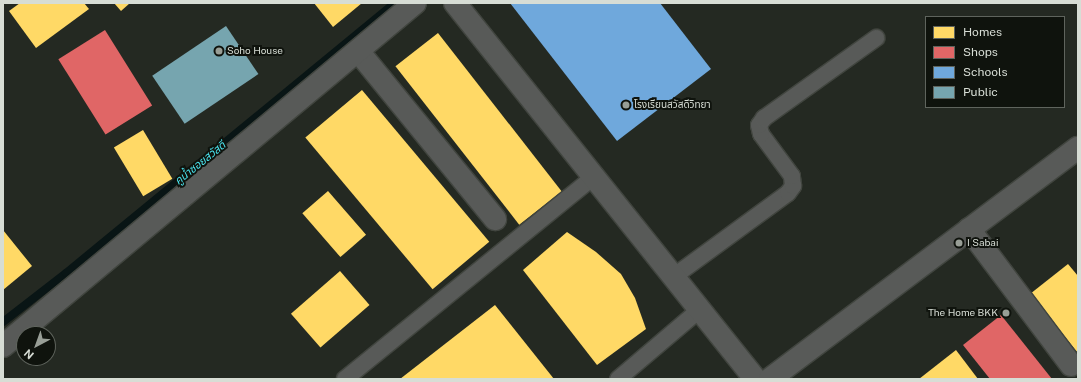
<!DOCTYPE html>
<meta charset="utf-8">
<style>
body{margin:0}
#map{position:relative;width:1081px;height:382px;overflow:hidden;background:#242922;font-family:"Public Sans","Noto Sans Thai",sans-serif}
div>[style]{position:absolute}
.homes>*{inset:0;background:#ffd966;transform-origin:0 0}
.shops>*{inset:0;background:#e06666;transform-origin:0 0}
.schools>*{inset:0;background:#6fa8dc}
.public>*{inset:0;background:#76a5af;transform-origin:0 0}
.stream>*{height:8px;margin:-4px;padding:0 4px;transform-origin:4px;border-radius:4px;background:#091515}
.roads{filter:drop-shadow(1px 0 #41453f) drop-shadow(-1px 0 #41453f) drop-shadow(0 1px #41453f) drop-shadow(0 -1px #41453f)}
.service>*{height:16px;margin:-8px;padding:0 8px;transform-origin:8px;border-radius:8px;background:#585a58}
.minor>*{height:22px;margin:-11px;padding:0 11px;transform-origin:11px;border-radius:11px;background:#585a58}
.dots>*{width:11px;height:11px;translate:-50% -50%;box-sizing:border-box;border:2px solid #0f130d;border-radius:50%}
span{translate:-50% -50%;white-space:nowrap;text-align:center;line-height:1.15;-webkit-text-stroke:4px #0f130d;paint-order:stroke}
.poi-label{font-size:10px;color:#d7ddd5}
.left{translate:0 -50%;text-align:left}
.right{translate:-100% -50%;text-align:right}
.water-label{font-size:11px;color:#4be6f1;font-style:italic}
.frame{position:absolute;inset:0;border:4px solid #d7ddd5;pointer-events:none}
.legend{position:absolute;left:925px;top:16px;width:140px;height:92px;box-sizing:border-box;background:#0f130d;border:1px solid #5f645d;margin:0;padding:5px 7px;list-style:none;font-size:12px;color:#d7ddd5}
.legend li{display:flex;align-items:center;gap:8px;height:20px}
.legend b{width:20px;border:1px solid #5f645d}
.north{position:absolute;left:16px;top:326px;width:40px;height:40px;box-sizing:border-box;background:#0f130d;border:1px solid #5f645d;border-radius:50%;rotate:221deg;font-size:11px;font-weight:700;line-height:16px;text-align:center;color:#d7ddd5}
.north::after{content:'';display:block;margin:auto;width:14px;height:18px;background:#989e96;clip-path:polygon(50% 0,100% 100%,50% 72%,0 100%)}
</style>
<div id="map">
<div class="homes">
<div style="clip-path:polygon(20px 3px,84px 3px,89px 9px,36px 48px,9px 11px)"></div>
<div style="clip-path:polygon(114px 3px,130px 3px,121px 11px)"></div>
<div style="clip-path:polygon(314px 3px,362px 3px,333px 27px)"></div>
<div style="left:438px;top:33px;width:201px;height:54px;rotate:52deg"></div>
<div style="left:362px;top:90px;width:198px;height:74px;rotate:50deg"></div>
<div style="left:143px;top:130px;width:57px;height:34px;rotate:59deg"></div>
<div style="left:328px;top:191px;width:58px;height:34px;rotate:49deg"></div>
<div style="clip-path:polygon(3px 230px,32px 266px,3px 290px)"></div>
<div style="clip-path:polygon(567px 232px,596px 252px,621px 274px,635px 298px,646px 329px,597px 365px,523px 270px)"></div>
<div style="clip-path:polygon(1068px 264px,1078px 276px,1078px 353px,1030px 294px)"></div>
<div style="left:340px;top:271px;width:45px;height:65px;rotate:49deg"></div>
<div style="clip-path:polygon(495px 305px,554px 379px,400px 379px)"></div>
<div style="clip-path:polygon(956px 350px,978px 379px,919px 379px)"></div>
</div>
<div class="shops">
<div style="left:105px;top:30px;width:89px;height:55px;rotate:58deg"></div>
<div style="clip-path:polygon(1001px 315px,1052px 379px,990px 379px,963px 345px)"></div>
</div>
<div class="schools">
<div style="clip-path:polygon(510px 3px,660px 3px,711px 69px,617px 141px)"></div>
</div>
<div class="public">
<div style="left:226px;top:26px;width:58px;height:89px;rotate:56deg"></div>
</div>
<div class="stream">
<div style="left:3px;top:322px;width:80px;rotate:-37.9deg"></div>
<div style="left:66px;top:273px;width:426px;rotate:-39.4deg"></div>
</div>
<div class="roads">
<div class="service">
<div style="left:673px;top:277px;width:142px;rotate:-36.1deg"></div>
<div style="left:788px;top:193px;width:9px;rotate:-54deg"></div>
<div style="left:793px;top:186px;width:10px;rotate:-96deg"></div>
<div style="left:792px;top:176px;width:52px;rotate:-126.4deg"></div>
<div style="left:761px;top:134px;width:9px;rotate:-103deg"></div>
<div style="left:759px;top:125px;width:9px;rotate:-54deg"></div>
<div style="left:764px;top:118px;width:138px;rotate:-35.5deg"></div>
<div style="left:345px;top:379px;width:318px;rotate:-39.1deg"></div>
<div style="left:618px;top:379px;width:106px;rotate:-40.4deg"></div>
</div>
<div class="minor">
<div style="left:455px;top:3px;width:481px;rotate:51.4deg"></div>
<div style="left:358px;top:51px;width:217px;rotate:50.8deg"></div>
<div style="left:969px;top:229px;width:170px;rotate:53.1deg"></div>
<div style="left:3px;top:346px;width:536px;rotate:-39.78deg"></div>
<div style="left:770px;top:379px;width:385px;rotate:-36.9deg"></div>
</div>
</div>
<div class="dots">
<div style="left:219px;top:51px;background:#989e96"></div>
<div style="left:626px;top:105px;background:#989e96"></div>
<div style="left:959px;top:243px;background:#989e96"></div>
<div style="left:1006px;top:313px;background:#989e96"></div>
</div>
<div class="poi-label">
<span class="left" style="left:227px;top:51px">Soho House</span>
<span class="left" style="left:634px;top:105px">โรงเรียนสวัสดีวิทยา</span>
<span class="left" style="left:967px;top:243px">I Sabai</span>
<span class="right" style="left:998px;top:313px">The Home BKK</span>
</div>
<div class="water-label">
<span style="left:200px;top:163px;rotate:-39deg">คูน้ำซอยสวัสดี</span>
</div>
<div class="frame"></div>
<ul class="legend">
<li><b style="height:11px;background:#ffd966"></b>Homes</li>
<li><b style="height:11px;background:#e06666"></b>Shops</li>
<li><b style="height:11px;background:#6fa8dc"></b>Schools</li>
<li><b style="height:11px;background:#76a5af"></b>Public</li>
</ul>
<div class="north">N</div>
</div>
